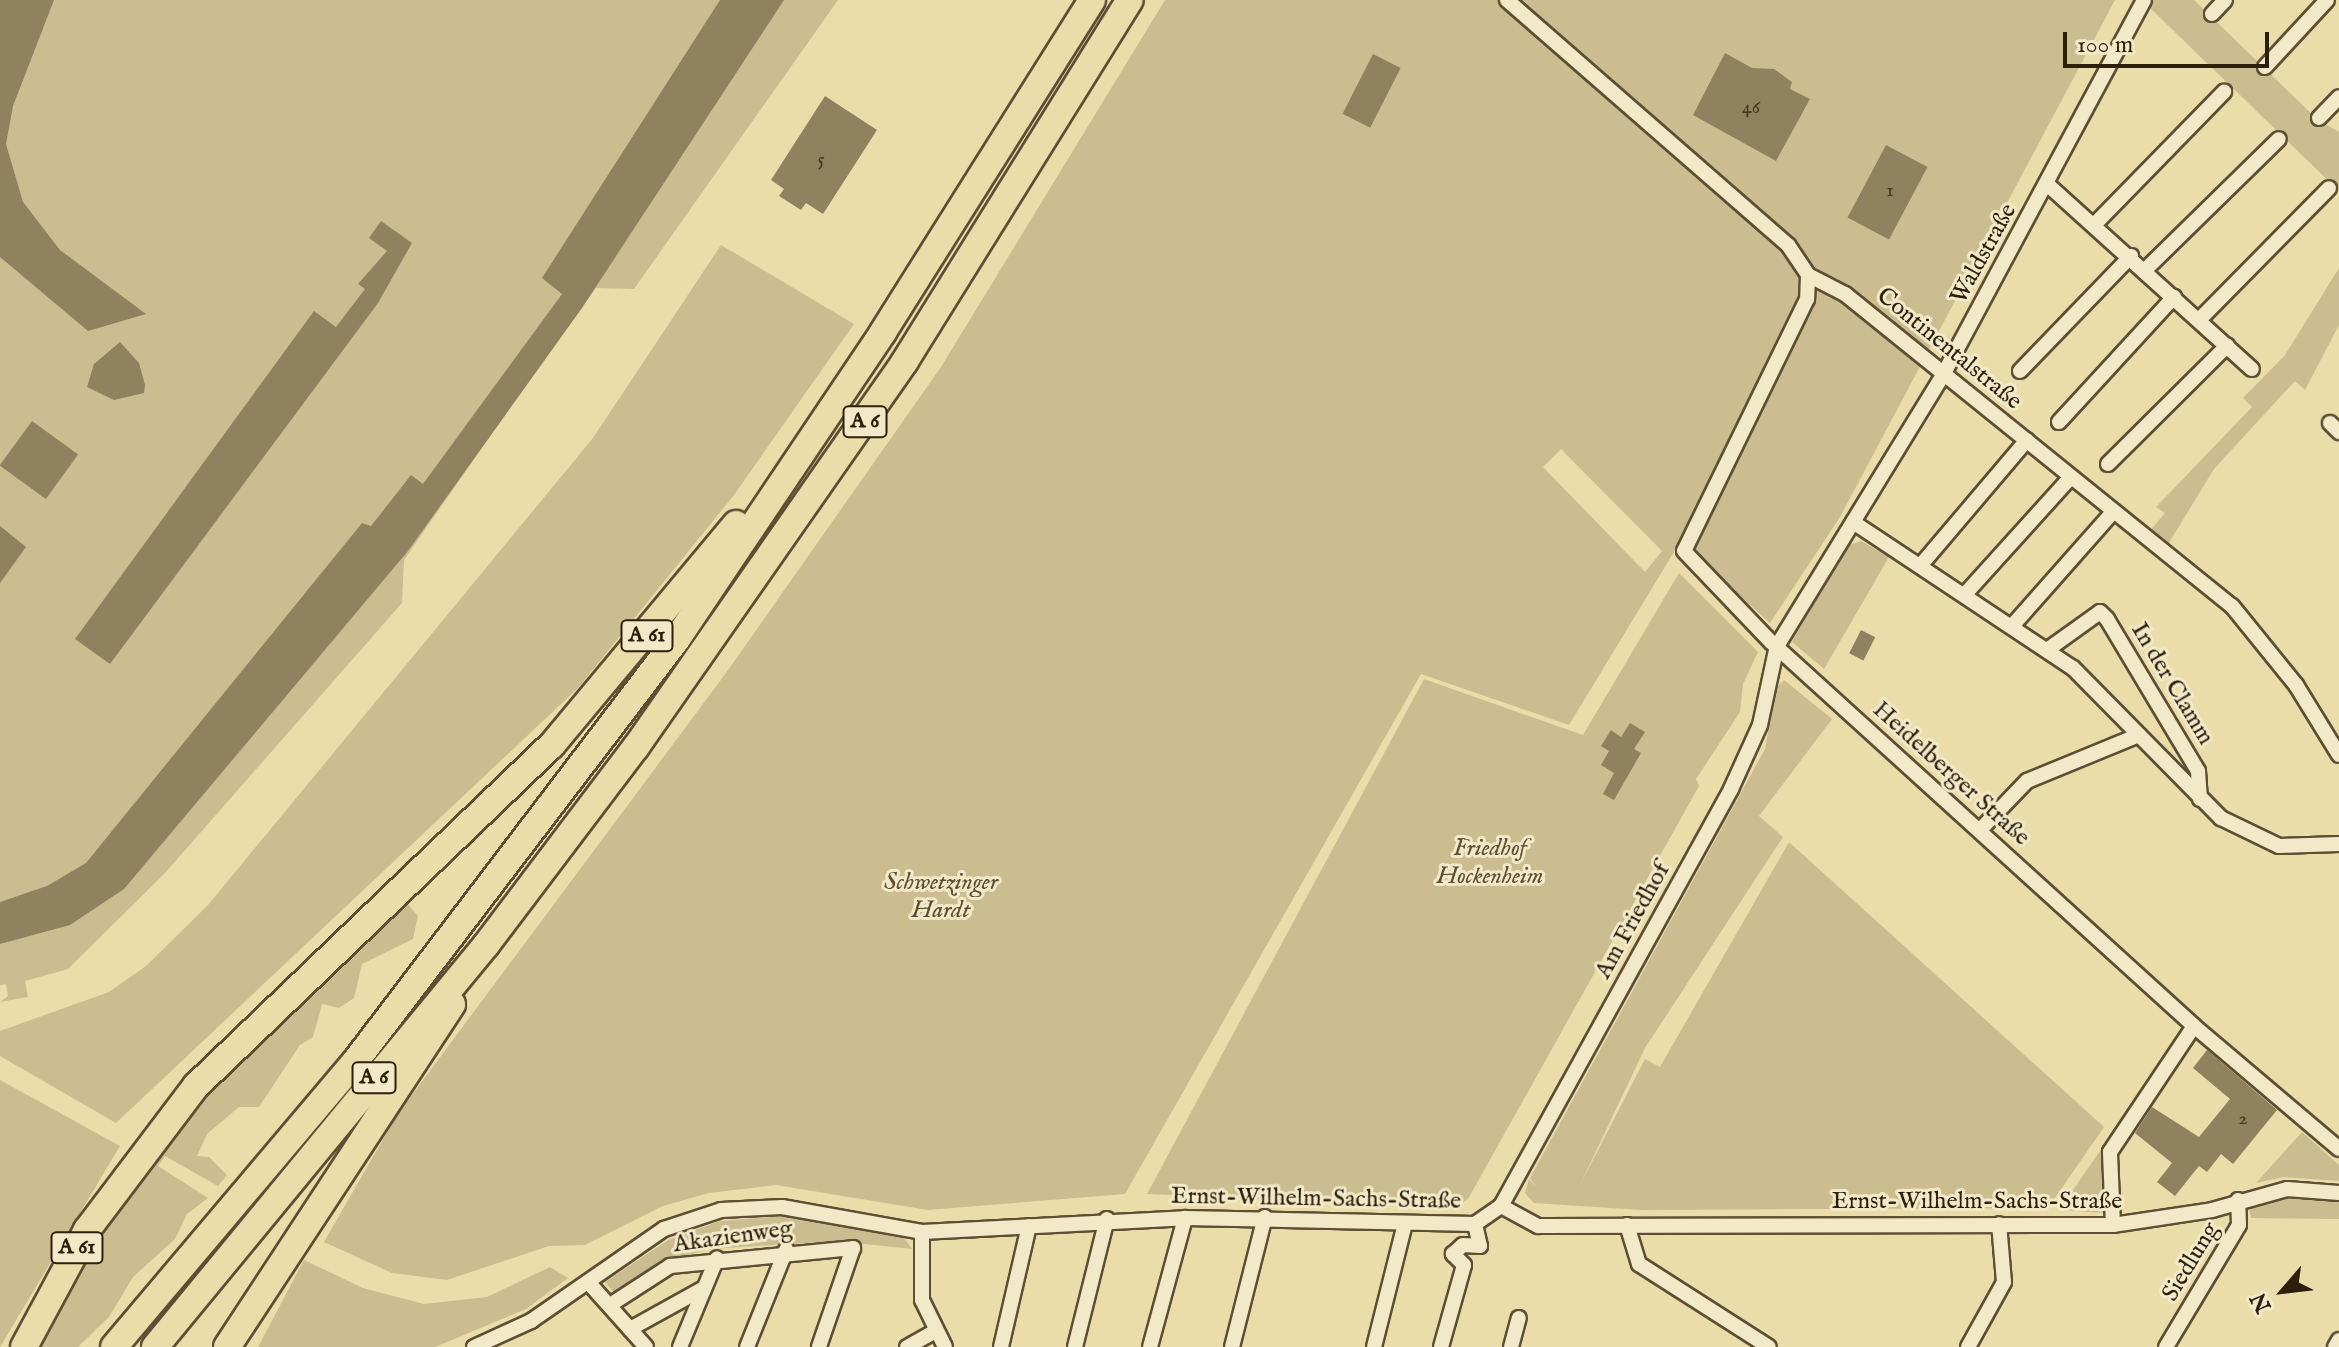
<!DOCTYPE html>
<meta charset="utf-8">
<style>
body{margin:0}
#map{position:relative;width:2339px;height:1347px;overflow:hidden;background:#ebddaa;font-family:"IM FELL English",serif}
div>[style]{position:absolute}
.green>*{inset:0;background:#cbbd8f}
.building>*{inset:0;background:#90825f;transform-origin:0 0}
.roads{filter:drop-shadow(2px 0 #5d4e34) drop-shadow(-2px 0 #5d4e34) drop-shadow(0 2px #5d4e34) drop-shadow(0 -2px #5d4e34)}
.street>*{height:14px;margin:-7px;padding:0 7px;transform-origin:7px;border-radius:7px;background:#f2e9c8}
.highway>*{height:26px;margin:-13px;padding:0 13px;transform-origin:13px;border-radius:13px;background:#ebddaa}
span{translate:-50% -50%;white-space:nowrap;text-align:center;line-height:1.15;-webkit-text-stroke:6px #f2e9c8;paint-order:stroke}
.number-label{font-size:20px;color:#463822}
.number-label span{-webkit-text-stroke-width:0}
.shield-label span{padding:2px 6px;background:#f2e9c8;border:2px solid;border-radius:6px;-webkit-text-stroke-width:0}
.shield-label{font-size:22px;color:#2e1f0d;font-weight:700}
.street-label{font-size:24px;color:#2e1f0d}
.park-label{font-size:24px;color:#5d4e34;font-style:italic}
.north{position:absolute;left:2243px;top:1251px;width:80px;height:80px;-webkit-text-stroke:6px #f2e9c8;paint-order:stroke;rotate:242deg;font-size:22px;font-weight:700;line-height:32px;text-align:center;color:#2e1f0d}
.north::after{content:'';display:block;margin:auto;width:28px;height:36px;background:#2e1f0d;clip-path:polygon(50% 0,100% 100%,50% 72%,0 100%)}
.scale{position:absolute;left:2063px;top:32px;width:206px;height:36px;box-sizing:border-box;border:4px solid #2e1f0d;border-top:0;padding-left:10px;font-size:24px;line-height:28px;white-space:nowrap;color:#2e1f0d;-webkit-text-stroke:6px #f2e9c8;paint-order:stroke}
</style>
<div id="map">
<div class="green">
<div style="clip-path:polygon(0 0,838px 0,634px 289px,596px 288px,570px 321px,404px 560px,402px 603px,165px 873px,68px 969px,25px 981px,28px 997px,0 1002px,8px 996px,6px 984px,0 985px)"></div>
<div style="clip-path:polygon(evenodd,1165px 0,2115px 0,1840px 517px,1770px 623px,1680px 542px,1569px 725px,1421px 674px,1125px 1194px,928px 1210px,776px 1185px,709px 1193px,663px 1206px,585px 1245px,549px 1246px,447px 1280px,392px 1273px,324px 1242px,397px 1115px,726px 673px,941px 367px,1165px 0,1561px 449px,1662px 551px,1645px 572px,1543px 467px,1561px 449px)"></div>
<div style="clip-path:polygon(2153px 0,2194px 0,2318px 120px,2339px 132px,2339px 191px,2149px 7px)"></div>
<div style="clip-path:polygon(721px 245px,854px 324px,734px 495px,578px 688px,116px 1123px,0 1056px,0 1031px,109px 992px,146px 966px,208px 905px,593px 438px)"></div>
<div style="clip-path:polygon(2339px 268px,2339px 325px,2305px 390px,2295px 381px,2214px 469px,2167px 546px,2149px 532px,2165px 513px,2156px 507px,2252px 407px,2243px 398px,2285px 355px)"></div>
<div style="clip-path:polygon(1861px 541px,1889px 557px,1824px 669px,1792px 642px,1847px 546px)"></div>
<div style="clip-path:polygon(1679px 573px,1758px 652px,1743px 684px,1740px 712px,1696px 779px,1699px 786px,1468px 1199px,1454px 1207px,1147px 1194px,1424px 679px,1583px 735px)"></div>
<div style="clip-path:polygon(1784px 680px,1832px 719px,1759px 816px,1783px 837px,1645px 1048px,1580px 1185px,1645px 1059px,1660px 1067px,1789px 842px,2104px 1127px,2048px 1208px,1641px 1210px,1534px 1203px,1525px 1193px,1529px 1179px,1536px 1187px,1530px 1178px,1765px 749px,1776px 688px)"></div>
<div style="clip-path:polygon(407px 903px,418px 916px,413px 939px,362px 964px,354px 998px,339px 1008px,322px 1004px,313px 1037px,300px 1045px,259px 1107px,239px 1107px,207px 1134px,197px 1156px,209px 1157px,227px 1175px,218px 1186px,165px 1156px,158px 1166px,208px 1198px,187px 1214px,175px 1239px,133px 1277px,109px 1317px,78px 1347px,39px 1347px,123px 1198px,189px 1114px)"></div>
<div style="clip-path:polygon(0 1080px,120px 1146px,0 1347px)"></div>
<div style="clip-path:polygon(2302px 1132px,2339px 1165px,2339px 1181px,2284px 1177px,2256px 1183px)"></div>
<div style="clip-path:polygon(2102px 1148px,2106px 1213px,2059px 1210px)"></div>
<div style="clip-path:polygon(2304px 1197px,2339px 1201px,2339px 1219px,2251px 1218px,2248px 1203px)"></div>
<div style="clip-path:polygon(784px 1216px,904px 1238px,912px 1249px,836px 1241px,711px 1249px,668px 1260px,616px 1295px,605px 1282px,668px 1240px,720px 1221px)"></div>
<div style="clip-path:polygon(304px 1260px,363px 1288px,424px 1304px,487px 1297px,550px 1267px,568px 1278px,526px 1309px,435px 1347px,258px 1347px)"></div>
</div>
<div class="building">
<div style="clip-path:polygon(0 0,54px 0,13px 106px,6px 144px,23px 202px,60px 250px,146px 314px,88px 331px,0 257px)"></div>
<div style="clip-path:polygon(720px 0,784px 0,582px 308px,408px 551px,124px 889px,70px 925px,0 944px,0 902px,47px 886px,86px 863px,362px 523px,371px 526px,411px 475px,423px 484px,562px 294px,542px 278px)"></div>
<div style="clip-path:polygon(1725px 53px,1752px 68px,1774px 69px,1792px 82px,1790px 89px,1810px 99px,1776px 161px,1693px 115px)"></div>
<div style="left:1373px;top:54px;width:31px;height:67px;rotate:27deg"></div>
<div style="clip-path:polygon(825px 96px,877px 130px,823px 214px,806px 203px,801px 210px,779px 196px,784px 189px,771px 180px)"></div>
<div style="left:1886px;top:145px;width:47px;height:82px;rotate:28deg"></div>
<div style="clip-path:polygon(381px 221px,412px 243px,378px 303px,110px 664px,75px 639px,314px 311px,336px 327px,365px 289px,358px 284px,387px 251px,369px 238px)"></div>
<div style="clip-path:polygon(120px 342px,139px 363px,145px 385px,144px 393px,114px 400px,87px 387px,94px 364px)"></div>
<div style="left:32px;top:421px;width:57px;height:55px;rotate:36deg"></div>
<div style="clip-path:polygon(0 526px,26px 547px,0 583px)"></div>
<div style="left:1861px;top:630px;width:16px;height:26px;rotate:27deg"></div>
<div style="clip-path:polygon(1630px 723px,1645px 732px,1634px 749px,1641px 753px,1614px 800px,1603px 794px,1614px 773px,1601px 765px,1609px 751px,1601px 746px,1611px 730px,1621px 737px)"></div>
<div style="clip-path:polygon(2207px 1050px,2277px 1110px,2233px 1164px,2221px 1154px,2207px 1172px,2199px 1166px,2175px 1196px,2157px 1182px,2172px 1163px,2135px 1133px,2152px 1107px,2199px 1137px,2230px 1099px,2193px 1068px)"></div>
</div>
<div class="roads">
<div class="street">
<div style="left:1507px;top:0;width:373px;rotate:41.1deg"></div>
<div style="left:1788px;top:245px;width:36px;rotate:56deg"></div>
<div style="left:1808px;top:275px;width:42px;rotate:27.2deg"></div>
<div style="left:1845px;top:294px;width:497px;rotate:38.9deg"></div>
<div style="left:2232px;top:606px;width:102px;rotate:51deg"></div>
<div style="left:2296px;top:685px;width:82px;rotate:58.4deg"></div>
<div style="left:2212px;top:14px;width:19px;rotate:-47deg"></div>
<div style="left:2265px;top:67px;width:91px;rotate:-47.2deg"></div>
<div style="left:2319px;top:118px;width:29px;rotate:-46deg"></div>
<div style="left:2047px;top:184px;width:276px;rotate:42.1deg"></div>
<div style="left:2095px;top:224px;width:185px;rotate:-45.7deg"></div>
<div style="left:2145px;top:270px;width:187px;rotate:-44.4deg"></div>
<div style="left:1808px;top:275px;width:24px;rotate:92deg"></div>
<div style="left:1807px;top:299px;width:280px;rotate:116deg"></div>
<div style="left:1684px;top:551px;width:126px;rotate:46.3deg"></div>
<div style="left:1771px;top:642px;width:571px;rotate:42.23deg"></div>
<div style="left:2194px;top:1026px;width:190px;rotate:40.3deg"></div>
<div style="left:2199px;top:320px;width:185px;rotate:-45.4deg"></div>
<div style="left:2020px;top:371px;width:160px;rotate:-46deg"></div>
<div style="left:2059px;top:422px;width:170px;rotate:-47.4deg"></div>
<div style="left:2330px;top:423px;width:13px;rotate:45deg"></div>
<div style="left:2108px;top:464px;width:168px;rotate:-44.8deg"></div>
<div style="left:1853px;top:522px;width:264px;rotate:33.6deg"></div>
<div style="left:2073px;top:668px;width:211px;rotate:45.4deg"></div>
<div style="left:2221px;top:818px;width:64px;rotate:25.8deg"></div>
<div style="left:2279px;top:846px;width:60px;rotate:-1.9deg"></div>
<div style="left:1920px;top:566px;width:165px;rotate:-49.7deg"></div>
<div style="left:1967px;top:592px;width:155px;rotate:-47.9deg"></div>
<div style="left:2013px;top:625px;width:152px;rotate:-48.5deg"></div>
<div style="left:2047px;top:650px;width:65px;rotate:-35.6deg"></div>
<div style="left:2100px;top:612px;width:10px;rotate:45deg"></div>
<div style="left:2107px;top:619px;width:177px;rotate:59.1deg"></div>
<div style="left:2198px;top:771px;width:28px;rotate:86deg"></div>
<div style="left:1980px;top:830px;width:68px;rotate:-46.2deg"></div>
<div style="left:2027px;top:781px;width:121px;rotate:-22.3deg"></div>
<div style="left:1501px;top:1206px;width:42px;rotate:28.4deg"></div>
<div style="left:1538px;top:1226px;width:575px;rotate:-0.1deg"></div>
<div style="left:2113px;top:1225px;width:100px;rotate:-8.6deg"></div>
<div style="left:2212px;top:1210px;width:78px;rotate:-15.6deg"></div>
<div style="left:2287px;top:1189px;width:52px;rotate:4.4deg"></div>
<div style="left:1627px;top:1225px;width:41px;rotate:72.9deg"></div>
<div style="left:1639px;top:1264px;width:154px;rotate:32.6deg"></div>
<div style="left:2113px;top:1225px;width:73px;rotate:-92.4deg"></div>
<div style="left:2110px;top:1152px;width:151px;rotate:-56.3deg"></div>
<div style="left:922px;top:1232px;width:68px;rotate:90deg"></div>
<div style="left:922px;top:1300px;width:52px;rotate:63.9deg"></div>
<div style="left:588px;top:1282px;width:87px;rotate:48.3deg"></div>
<div style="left:610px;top:1305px;width:72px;rotate:-33deg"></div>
<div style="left:670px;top:1266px;width:184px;rotate:-5.6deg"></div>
<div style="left:853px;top:1248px;width:105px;rotate:109deg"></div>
<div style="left:630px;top:1329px;width:85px;rotate:-29deg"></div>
<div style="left:474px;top:1347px;width:63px;rotate:-24.5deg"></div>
<div style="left:531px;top:1321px;width:162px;rotate:-34.7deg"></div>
<div style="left:664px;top:1229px;width:60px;rotate:-18.4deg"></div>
<div style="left:721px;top:1210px;width:61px;rotate:-2.8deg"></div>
<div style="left:782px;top:1207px;width:142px;rotate:10.1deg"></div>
<div style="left:922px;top:1232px;width:263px;rotate:-3deg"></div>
<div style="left:1185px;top:1218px;width:290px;rotate:1.2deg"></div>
<div style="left:1475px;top:1224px;width:32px;rotate:-35deg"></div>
<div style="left:1501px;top:1206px;width:476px;rotate:-61.1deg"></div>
<div style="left:1731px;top:789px;width:70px;rotate:-65.6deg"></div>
<div style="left:1760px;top:725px;width:81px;rotate:-77.9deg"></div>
<div style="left:1777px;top:646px;width:318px;rotate:-58.5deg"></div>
<div style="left:1943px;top:375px;width:425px;rotate:-61.8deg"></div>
<div style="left:680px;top:1347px;width:96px;rotate:-67.4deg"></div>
<div style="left:747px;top:1347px;width:105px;rotate:-68.1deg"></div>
<div style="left:907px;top:1347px;width:31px;rotate:-29deg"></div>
<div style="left:1001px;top:1347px;width:124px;rotate:-77deg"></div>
<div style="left:1075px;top:1347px;width:132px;rotate:-76deg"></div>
<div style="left:1150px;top:1347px;width:134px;rotate:-74.8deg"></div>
<div style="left:1232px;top:1347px;width:134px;rotate:-75.8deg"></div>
<div style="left:1374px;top:1347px;width:127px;rotate:-75.9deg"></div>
<div style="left:1441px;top:1347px;width:85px;rotate:-74.3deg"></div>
<div style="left:1464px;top:1265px;width:16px;rotate:-135deg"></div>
<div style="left:1453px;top:1254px;width:13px;rotate:-42deg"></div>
<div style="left:1463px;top:1245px;width:17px;rotate:3deg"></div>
<div style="left:1480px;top:1246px;width:23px;rotate:-103deg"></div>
<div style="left:1511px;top:1347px;width:30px;rotate:-75deg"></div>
<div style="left:1968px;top:1347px;width:74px;rotate:-61deg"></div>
<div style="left:2004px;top:1282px;width:58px;rotate:-94.9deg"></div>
<div style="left:2166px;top:1347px;width:142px;rotate:-59.1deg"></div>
<div style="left:2239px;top:1225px;width:25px;rotate:-92deg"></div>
<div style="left:2335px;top:1347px;width:8px;rotate:-60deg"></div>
</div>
<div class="highway">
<div style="left:24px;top:1347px;width:133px;rotate:-61.7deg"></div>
<div style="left:87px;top:1230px;width:181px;rotate:-52.9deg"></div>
<div style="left:196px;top:1086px;width:492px;rotate:-43.8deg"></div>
<div style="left:551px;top:746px;width:289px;rotate:-50.2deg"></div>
<div style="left:114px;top:1347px;width:373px;rotate:-49.8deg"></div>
<div style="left:355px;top:1062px;width:532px;rotate:-52.72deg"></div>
<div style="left:677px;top:639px;width:370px;rotate:-56.1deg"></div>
<div style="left:883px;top:332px;width:392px;rotate:-57.8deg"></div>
<div style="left:155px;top:1347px;width:521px;rotate:-50.53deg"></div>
<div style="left:486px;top:945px;width:248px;rotate:-52.9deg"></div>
<div style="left:636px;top:747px;width:470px;rotate:-55.1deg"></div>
<div style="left:905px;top:361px;width:425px;rotate:-58.1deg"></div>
<div style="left:227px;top:1347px;width:410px;rotate:-56.7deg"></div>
</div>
</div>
<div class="number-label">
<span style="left:1751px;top:107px">46</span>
<span style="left:821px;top:159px">5</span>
<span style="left:1890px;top:190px">1</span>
<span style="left:2243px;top:1118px">2</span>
</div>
<div class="shield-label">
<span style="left:865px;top:422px">A 6</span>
<span style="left:647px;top:636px">A 61</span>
<span style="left:374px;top:1078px">A 6</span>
<span style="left:77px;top:1248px">A 61</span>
</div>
<div class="street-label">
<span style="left:1984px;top:254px;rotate:-61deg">Waldstraße</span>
<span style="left:1949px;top:349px;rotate:39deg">Continentalstraße</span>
<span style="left:2172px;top:684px;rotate:59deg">In der Clamm</span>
<span style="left:1951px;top:774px;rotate:42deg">Heidelberger Straße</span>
<span style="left:1633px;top:921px;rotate:-61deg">Am Friedhof</span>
<span style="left:1316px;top:1199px;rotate:1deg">Ernst-Wilhelm-Sachs-Straße</span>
<span style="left:1977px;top:1202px">Ernst-Wilhelm-Sachs-Straße</span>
<span style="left:733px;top:1237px;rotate:-8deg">Akazienweg</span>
<span style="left:2191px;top:1262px;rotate:-59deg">Siedlung</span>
</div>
<div class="park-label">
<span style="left:1490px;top:863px">Friedhof<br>Hockenheim</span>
<span style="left:941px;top:897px">Schwetzinger<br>Hardt</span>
</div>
<div class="north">N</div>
<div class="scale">100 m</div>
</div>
